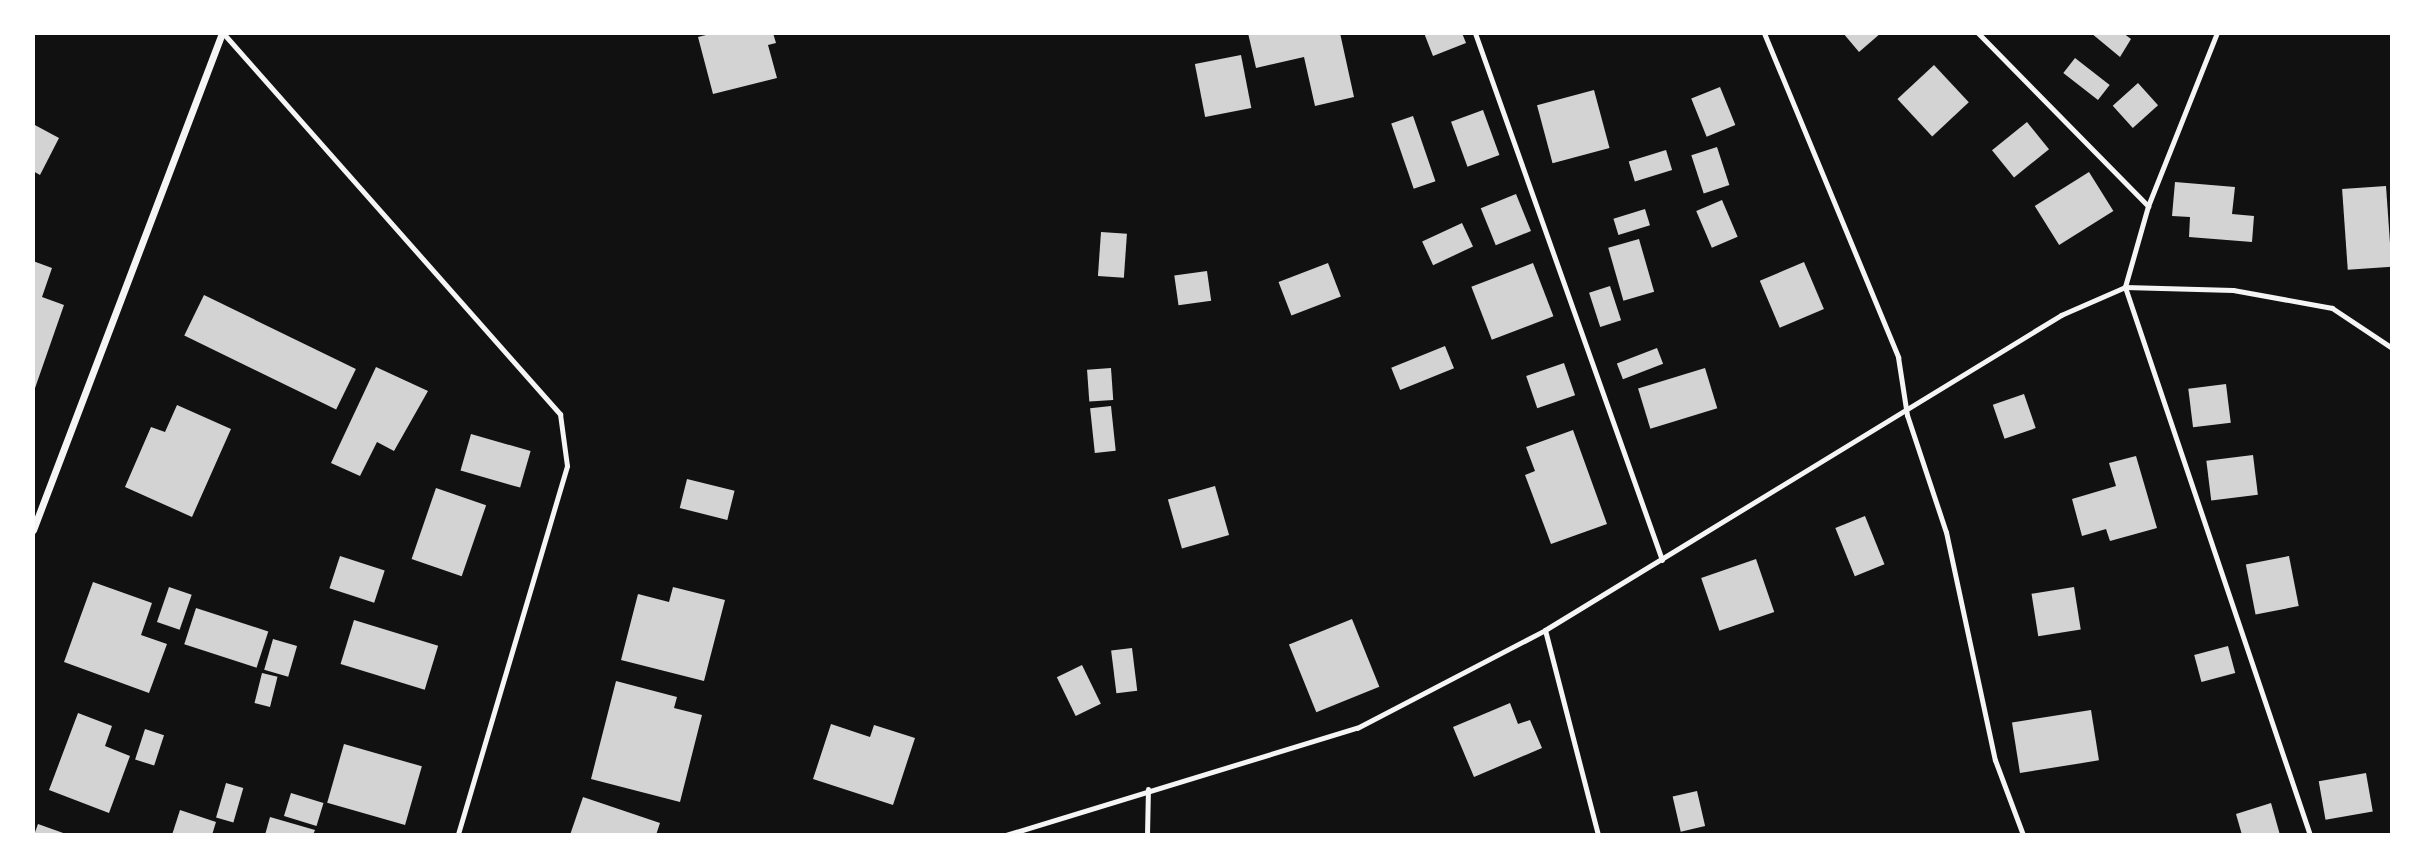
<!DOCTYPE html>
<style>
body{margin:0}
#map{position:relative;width:2425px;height:868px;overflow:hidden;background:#111;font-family:Mulish,sans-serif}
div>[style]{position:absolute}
.building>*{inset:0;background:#d3d3d3;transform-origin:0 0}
.service>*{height:5px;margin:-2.5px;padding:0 2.5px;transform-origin:2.5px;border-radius:2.5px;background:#f5f5f5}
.minor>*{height:7px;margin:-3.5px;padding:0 3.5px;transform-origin:3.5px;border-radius:3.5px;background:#f5f5f5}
span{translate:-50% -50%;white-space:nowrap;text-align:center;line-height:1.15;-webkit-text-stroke:6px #fff;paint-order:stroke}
.frame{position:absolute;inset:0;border:35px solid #fff;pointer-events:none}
</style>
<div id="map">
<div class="building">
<div style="clip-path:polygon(714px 33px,773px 33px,776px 43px,768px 45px,777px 78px,713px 94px,698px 37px)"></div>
<div style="clip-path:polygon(1248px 33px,1340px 33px,1354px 97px,1315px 106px,1304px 57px,1256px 68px)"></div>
<div style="clip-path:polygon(1424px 33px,1462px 33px,1466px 43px,1433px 56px)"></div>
<div style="clip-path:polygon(1843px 33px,1881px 33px,1859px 52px)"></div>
<div style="clip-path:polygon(2091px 33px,2123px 33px,2131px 39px,2120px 57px)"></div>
<div style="left:1241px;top:55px;width:54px;height:47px;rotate:79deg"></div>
<div style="left:2075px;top:58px;width:44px;height:19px;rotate:38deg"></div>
<div style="left:1934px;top:65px;width:51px;height:50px;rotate:47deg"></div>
<div style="left:2138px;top:83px;width:30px;height:34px;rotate:48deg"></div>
<div style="left:1720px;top:87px;width:41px;height:31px;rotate:68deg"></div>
<div style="left:1594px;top:90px;width:60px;height:59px;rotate:75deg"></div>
<div style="left:1483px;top:110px;width:48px;height:34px;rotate:70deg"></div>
<div style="left:1413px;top:116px;width:69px;height:23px;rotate:71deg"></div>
<div style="left:2027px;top:122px;width:35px;height:45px;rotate:51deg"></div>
<div style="clip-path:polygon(33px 124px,59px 138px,40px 175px,33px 171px)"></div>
<div style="left:1717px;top:147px;width:40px;height:27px;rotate:72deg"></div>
<div style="left:1666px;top:150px;width:21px;height:39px;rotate:73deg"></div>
<div style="left:2089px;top:172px;width:46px;height:64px;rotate:58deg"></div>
<div style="clip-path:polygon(2175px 182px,2235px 187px,2232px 214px,2254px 216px,2252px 242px,2189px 237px,2190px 217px,2172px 216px)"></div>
<div style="left:2386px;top:186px;width:81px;height:44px;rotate:86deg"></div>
<div style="left:1516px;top:194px;width:40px;height:38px;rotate:68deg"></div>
<div style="left:1722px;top:200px;width:40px;height:28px;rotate:67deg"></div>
<div style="left:1645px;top:209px;width:17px;height:33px;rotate:73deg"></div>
<div style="left:1462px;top:223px;width:26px;height:44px;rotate:65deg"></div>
<div style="left:1101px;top:232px;width:26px;height:44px;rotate:4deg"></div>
<div style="left:1639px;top:239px;width:55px;height:32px;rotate:74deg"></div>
<div style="clip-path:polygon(33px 261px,52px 268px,42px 297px,64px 305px,34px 391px)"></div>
<div style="left:1804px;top:262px;width:51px;height:48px;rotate:67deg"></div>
<div style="left:1328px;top:263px;width:36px;height:53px;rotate:69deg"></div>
<div style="left:1533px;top:263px;width:57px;height:66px;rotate:69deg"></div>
<div style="left:1207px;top:271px;width:30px;height:33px;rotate:82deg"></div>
<div style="left:1610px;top:286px;width:36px;height:22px;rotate:72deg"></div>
<div style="left:204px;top:295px;width:169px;height:45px;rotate:26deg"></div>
<div style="left:1445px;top:346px;width:24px;height:58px;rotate:68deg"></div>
<div style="left:1657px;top:348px;width:17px;height:43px;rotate:69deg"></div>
<div style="left:1564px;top:363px;width:34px;height:40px;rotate:71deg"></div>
<div style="clip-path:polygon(376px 367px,428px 391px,394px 451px,377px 442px,360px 476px,331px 463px)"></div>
<div style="left:1111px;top:368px;width:32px;height:24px;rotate:86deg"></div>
<div style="left:1705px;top:368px;width:42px;height:70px;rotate:73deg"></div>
<div style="left:2226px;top:384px;width:39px;height:38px;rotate:83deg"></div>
<div style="left:2024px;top:394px;width:36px;height:33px;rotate:71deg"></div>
<div style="clip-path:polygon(177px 405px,231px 429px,192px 517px,125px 487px,151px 427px,165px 432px)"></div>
<div style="left:1111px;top:406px;width:45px;height:21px;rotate:84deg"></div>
<div style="clip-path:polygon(1573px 430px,1607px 524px,1551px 544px,1525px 475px,1535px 471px,1526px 447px)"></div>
<div style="left:471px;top:434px;width:62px;height:38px;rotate:16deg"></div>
<div style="left:2253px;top:455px;width:40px;height:47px;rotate:83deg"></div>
<div style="clip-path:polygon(2136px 456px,2157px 528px,2110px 541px,2106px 529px,2082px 536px,2072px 499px,2116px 486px,2109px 463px)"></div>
<div style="left:687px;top:479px;width:49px;height:30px;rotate:14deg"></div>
<div style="left:1215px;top:486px;width:51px;height:49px;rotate:74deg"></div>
<div style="left:436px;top:488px;width:53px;height:75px;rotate:19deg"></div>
<div style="left:1865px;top:516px;width:52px;height:32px;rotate:68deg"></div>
<div style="left:340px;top:556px;width:47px;height:34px;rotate:18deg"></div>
<div style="left:2289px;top:556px;width:51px;height:44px;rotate:79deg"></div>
<div style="left:1756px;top:559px;width:56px;height:58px;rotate:71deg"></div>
<div style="clip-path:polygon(93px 582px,152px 603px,141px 635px,167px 644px,149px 693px,64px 662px)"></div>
<div style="left:169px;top:587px;width:24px;height:37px;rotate:19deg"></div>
<div style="clip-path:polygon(673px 587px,725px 600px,704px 681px,621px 660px,638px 594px,669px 602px)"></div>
<div style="left:2074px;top:587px;width:43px;height:43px;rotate:81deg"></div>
<div style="left:196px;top:608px;width:76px;height:38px;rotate:18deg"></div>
<div style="left:1352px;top:619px;width:73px;height:68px;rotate:68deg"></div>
<div style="left:354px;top:620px;width:88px;height:46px;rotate:17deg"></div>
<div style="left:273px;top:639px;width:25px;height:32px;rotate:16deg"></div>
<div style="left:2228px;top:646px;width:28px;height:35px;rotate:75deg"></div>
<div style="left:1132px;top:648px;width:43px;height:21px;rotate:83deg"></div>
<div style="left:1082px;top:665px;width:43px;height:28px;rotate:64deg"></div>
<div style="left:262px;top:673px;width:16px;height:31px;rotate:14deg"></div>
<div style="clip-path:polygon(616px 681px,677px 697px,674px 708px,702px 715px,680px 802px,591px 779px)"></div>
<div style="clip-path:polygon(1510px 703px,1518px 724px,1530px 720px,1542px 748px,1474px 777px,1453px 727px)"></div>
<div style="left:2091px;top:710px;width:51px;height:80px;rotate:81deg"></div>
<div style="clip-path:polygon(78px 713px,112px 726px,105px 746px,130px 756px,109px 813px,49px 790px)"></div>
<div style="clip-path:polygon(831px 724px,870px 737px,874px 725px,915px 738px,893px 805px,813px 779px)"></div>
<div style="left:145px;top:729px;width:20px;height:32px;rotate:18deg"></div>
<div style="left:344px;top:744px;width:81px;height:61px;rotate:16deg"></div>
<div style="left:2366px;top:773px;width:39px;height:48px;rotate:80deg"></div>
<div style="left:226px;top:783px;width:18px;height:36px;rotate:16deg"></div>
<div style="left:1697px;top:791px;width:36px;height:25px;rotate:77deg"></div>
<div style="left:291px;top:793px;width:34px;height:24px;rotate:17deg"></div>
<div style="clip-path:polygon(583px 797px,660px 823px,656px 835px,570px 835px)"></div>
<div style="clip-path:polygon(2271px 803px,2280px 835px,2242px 835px,2236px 814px)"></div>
<div style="clip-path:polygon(180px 810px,216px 822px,212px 835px,172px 835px)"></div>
<div style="clip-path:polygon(270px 817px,315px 830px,313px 835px,265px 835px)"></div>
<div style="clip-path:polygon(38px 824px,66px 834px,66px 835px,34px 835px)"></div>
</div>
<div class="service">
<div style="left:223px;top:33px;width:509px;rotate:48.51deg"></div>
<div style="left:560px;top:414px;width:52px;rotate:82.3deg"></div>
<div style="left:567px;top:466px;width:385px;rotate:106.5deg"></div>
<div style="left:1475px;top:33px;width:559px;rotate:70.46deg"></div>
<div style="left:1764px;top:33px;width:351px;rotate:67.5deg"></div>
<div style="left:1898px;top:357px;width:59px;rotate:81.2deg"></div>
<div style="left:1907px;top:415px;width:123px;rotate:71.6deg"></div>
<div style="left:1946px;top:532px;width:233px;rotate:77.9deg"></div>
<div style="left:1995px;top:760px;width:80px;rotate:69.5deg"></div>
<div style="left:1978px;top:33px;width:243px;rotate:45.5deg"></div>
<div style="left:2148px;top:206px;width:84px;rotate:105.9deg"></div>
<div style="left:2125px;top:287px;width:578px;rotate:71.35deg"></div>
<div style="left:2148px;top:206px;width:186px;rotate:-68.3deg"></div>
<div style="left:1545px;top:630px;width:212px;rotate:75.5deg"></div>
<div style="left:1006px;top:835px;width:367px;rotate:-17deg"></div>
<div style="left:1357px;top:728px;width:212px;rotate:-27.5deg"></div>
<div style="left:1545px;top:630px;width:605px;rotate:-31.4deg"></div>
<div style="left:2061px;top:315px;width:70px;rotate:-23.6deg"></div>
<div style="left:2125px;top:287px;width:108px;rotate:1.6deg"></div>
<div style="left:2233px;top:290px;width:101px;rotate:10.3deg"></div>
<div style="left:2332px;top:308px;width:72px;rotate:33.7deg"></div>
<div style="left:1147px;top:835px;width:46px;rotate:-88.8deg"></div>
</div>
<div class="minor">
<div style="left:33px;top:530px;width:532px;rotate:-69.18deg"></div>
</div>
<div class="frame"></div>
</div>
